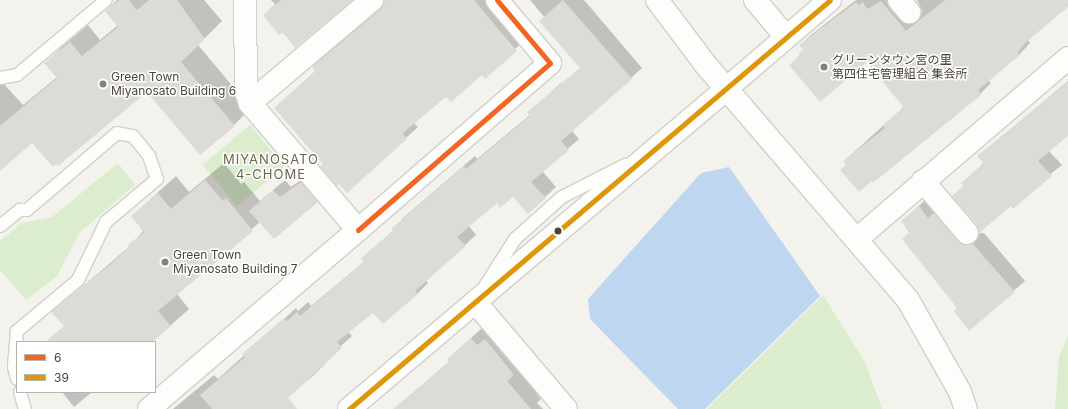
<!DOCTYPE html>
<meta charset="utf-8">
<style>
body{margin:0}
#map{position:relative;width:1068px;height:409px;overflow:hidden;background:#f3f2ed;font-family:Inter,"Noto Sans JP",sans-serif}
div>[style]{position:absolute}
.green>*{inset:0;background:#dcedce;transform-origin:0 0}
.water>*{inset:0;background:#bed6f0}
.shadow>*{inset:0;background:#0003}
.building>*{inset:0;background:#dddbd5}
.roads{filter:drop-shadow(1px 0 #d1d0cb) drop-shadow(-1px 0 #d1d0cb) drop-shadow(0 1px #d1d0cb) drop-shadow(0 -1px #d1d0cb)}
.service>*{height:12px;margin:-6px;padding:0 6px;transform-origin:6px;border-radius:6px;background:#fdfdfc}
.minor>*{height:22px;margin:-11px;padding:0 11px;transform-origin:11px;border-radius:11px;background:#fdfdfc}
.tertiary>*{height:22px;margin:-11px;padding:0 11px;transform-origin:11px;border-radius:11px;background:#fdfdfc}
.bus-1>*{height:5px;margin:-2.5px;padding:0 2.5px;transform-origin:2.5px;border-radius:2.5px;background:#f26522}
.bus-2>*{height:5px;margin:-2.5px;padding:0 2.5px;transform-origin:2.5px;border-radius:2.5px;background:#dd9709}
.dots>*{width:11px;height:11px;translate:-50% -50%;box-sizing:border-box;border:2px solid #fff;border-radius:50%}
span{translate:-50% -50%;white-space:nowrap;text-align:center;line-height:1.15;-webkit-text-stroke:3px #fff;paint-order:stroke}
.poi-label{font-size:12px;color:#4a4539}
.left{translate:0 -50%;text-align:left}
.neighbourhood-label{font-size:13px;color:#6d6550;letter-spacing:1px}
.legend{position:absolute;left:16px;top:341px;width:140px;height:52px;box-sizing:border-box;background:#fff;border:1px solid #b7b5b0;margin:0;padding:5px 7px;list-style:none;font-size:12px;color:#4a4539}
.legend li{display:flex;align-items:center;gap:8px;height:20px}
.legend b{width:20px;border:1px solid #b7b5b0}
</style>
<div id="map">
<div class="green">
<div style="left:250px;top:125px;width:54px;height:62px;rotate:50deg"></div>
<div style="clip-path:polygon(118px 163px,135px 185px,80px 232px,57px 276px,26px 300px,0 270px,0 241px,22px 223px,52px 217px)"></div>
<div style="clip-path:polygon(823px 295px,865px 362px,882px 409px,707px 409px)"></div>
<div style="clip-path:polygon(1068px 336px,1068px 409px,1055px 409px,1059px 357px)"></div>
</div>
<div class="water">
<div style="clip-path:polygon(729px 167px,820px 296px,705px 409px,678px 409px,590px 319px,588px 299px,701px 173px)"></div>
</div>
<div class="shadow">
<div style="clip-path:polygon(117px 0,204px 0,222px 21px,198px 45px,251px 108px,234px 125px,147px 90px,32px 141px,0 169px,0 85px,3px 83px,23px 105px,57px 77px,46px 63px,63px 46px,88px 25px,100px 40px,118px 25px,106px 11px)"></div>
<div style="clip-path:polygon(271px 0,351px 0,285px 35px,264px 15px,275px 4px)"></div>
<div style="clip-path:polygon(384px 0,490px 0,525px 41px,483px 74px,446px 95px,414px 123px,418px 127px,347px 191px,275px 108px,316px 71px,313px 67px,324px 56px,382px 8px)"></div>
<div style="clip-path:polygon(530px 0,584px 0,642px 68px,611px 96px)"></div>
<div style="clip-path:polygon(856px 0,902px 0,910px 10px,921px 14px,922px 10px,917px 0,1068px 0,1068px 5px,1028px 40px,1030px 43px,1020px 54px,988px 80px,991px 83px,980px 94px,847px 164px,844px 161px,904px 107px,867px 61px,791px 65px,804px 50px,800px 45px,811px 35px)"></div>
<div style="clip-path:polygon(1068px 81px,1068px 135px,1049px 151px,1062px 165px,1011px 205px,964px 186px,962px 183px,984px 163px,979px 156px)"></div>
<div style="clip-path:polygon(561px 83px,588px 115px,572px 131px,579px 139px,542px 171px,556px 187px,545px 197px,513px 196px,497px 202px,469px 226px,476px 235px,426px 280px,428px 283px,417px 294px,373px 311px,348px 332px,352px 336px,323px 362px,325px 364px,314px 375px,282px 402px,268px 409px,173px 409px,214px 375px,218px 379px,296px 308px,298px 311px,308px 302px,311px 306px,365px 261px,362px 258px,394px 230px,403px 218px,475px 156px,477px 159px,530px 115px,528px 113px)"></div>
<div style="clip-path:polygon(224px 163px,241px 184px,244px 182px,260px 201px,285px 180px,291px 187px,313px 172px,328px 190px,317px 201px,260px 222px,177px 294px,189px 309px,152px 342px,48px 342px,65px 326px,53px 312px,130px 246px,144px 230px,132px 216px,176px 176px,189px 192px)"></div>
<div style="clip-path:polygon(930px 196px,973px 234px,984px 233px,1025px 281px,970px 329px,902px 221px)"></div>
<div style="clip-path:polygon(482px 328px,488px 336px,496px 329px,524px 364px,518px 370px,541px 399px,537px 403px,543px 409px,394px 409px,450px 361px,448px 359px)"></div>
<div style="clip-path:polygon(62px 392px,92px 392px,74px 407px)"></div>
</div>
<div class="building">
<div style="clip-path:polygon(119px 0,129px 0,137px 10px,149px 0,177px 0,205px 39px,181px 62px,235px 126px,200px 155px,147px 92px,58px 166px,57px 164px,53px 167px,32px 143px,0 171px,0 126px,57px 78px,44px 63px,70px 42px,82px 56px,118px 27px,105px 11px)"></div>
<div style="clip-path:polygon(281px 0,353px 0,295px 48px,285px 35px,282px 33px,279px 35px,263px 15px)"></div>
<div style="clip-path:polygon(384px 0,474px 0,517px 51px,485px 79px,482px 75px,451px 102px,446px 97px,403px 133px,407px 139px,347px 193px,339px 184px,337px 186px,320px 166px,323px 164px,274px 108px,315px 71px,312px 67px,380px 10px)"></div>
<div style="clip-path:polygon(563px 0,632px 79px,561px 141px,569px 150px,531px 182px,546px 198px,528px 214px,513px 197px,500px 208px,497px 203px,457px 237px,466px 246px,415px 291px,418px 294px,383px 324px,373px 313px,337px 342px,342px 348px,288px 398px,297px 409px,212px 409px,200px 395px,245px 357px,242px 354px,284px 318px,287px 321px,297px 312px,300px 316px,364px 262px,361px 258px,393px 231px,391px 229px,464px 166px,466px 169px,530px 116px,527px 112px,580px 68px,539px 21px)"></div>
<div style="clip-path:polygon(945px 0,1068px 0,1068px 7px,1025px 43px,1018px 52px,1020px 55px,978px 90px,981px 95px,873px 183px,872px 181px,859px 192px,840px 170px,846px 165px,843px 161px,885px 128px,883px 125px,904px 108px,867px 62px,820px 102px,789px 65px,801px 55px,799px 53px,803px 50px,799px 45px,856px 2px,859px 5px,863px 2px,867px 9px,881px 1px,906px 31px)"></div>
<div style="clip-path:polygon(1068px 82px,1068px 136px,1038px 161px,1052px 176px,1013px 209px,1011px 206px,979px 233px,977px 225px,952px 196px,963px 186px,961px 183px,984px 164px,977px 156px)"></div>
<div style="clip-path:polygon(205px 180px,223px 201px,226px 198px,253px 231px,158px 311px,171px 326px,152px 342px,45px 342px,64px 326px,51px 312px,112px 263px,129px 247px,128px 245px,144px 232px,131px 216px,158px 193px,171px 209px)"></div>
<div style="clip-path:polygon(301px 182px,318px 202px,274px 239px,249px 211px,273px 190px,280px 197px)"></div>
<div style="clip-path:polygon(919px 206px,928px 218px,934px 213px,962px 245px,973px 244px,1015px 292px,969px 331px,954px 311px,957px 308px,902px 239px,910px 232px,901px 221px)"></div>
<div style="clip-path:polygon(471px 338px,477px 345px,485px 339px,514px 375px,507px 381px,531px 409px,393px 409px,449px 362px,447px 359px)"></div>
</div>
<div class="roads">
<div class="service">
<div style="left:0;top:78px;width:17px;rotate:-10deg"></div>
<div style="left:17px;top:75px;width:116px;rotate:-40.1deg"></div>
<div style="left:0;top:226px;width:26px;rotate:-39deg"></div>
<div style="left:20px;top:210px;width:7px"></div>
<div style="left:27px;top:210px;width:118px;rotate:-40.5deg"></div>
<div style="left:117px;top:133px;width:16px;rotate:11deg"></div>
<div style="left:133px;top:136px;width:26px;rotate:51deg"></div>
<div style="left:149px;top:156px;width:24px;rotate:71deg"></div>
<div style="left:157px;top:179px;width:67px;rotate:139.9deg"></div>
<div style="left:106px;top:222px;width:64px;rotate:115.8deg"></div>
<div style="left:78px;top:280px;width:80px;rotate:140.1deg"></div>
<div style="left:17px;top:331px;width:36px;rotate:95deg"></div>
<div style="left:14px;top:367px;width:12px;rotate:76deg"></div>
<div style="left:485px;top:286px;width:56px;rotate:-57.4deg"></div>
<div style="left:515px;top:239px;width:63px;rotate:-41.8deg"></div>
<div style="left:562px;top:197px;width:71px;rotate:-26.9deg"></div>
<div style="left:20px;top:392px;width:18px;rotate:74deg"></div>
</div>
<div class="minor">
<div style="left:755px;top:0;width:48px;rotate:50deg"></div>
<div style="left:899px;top:0;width:16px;rotate:50deg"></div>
<div style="left:726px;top:89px;width:137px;rotate:-40.6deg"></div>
<div style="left:250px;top:103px;width:160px;rotate:-40.2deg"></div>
<div style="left:923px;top:181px;width:68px;rotate:49.8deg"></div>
<div style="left:358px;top:230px;width:254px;rotate:-41deg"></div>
<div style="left:550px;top:63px;width:82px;rotate:-130.1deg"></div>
<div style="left:857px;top:239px;width:278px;rotate:-40.6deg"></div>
<div style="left:475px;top:302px;width:140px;rotate:49.6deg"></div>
<div style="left:149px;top:409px;width:275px;rotate:-40.6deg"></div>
<div style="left:358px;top:230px;width:167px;rotate:-130.4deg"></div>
<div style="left:250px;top:103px;width:12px;rotate:-110deg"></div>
<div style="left:246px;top:92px;width:92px;rotate:-90.6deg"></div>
</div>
<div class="tertiary">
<div style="left:657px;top:0;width:80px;rotate:53.1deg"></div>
<div style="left:705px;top:64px;width:311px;rotate:49.3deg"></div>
<div style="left:908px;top:300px;width:106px;rotate:60.5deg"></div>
<div style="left:960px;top:392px;width:18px;rotate:71deg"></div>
<div style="left:349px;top:409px;width:494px;rotate:-40.3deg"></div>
</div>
</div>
<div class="bus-1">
<div style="left:358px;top:230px;width:254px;rotate:-41deg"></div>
<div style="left:550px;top:63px;width:82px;rotate:-130.1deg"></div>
</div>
<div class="bus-2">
<div style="left:349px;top:409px;width:631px;rotate:-40.37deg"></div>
</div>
<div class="dots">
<div style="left:824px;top:67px;background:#858278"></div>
<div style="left:103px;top:84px;background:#858278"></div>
<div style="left:558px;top:231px;background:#4a4539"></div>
<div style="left:165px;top:262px;background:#858278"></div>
</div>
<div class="poi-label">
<span class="left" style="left:832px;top:67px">グリーンタウン宮の里<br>第四住宅管理組合 集会所</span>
<span class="left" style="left:111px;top:84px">Green Town<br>Miyanosato Building 6</span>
<span class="left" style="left:173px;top:262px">Green Town<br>Miyanosato Building 7</span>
</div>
<div class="neighbourhood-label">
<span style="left:271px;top:167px">MIYANOSATO<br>4-CHOME</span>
</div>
<ul class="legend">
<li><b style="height:5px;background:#f26522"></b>6</li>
<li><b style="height:5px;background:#dd9709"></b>39</li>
</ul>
</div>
